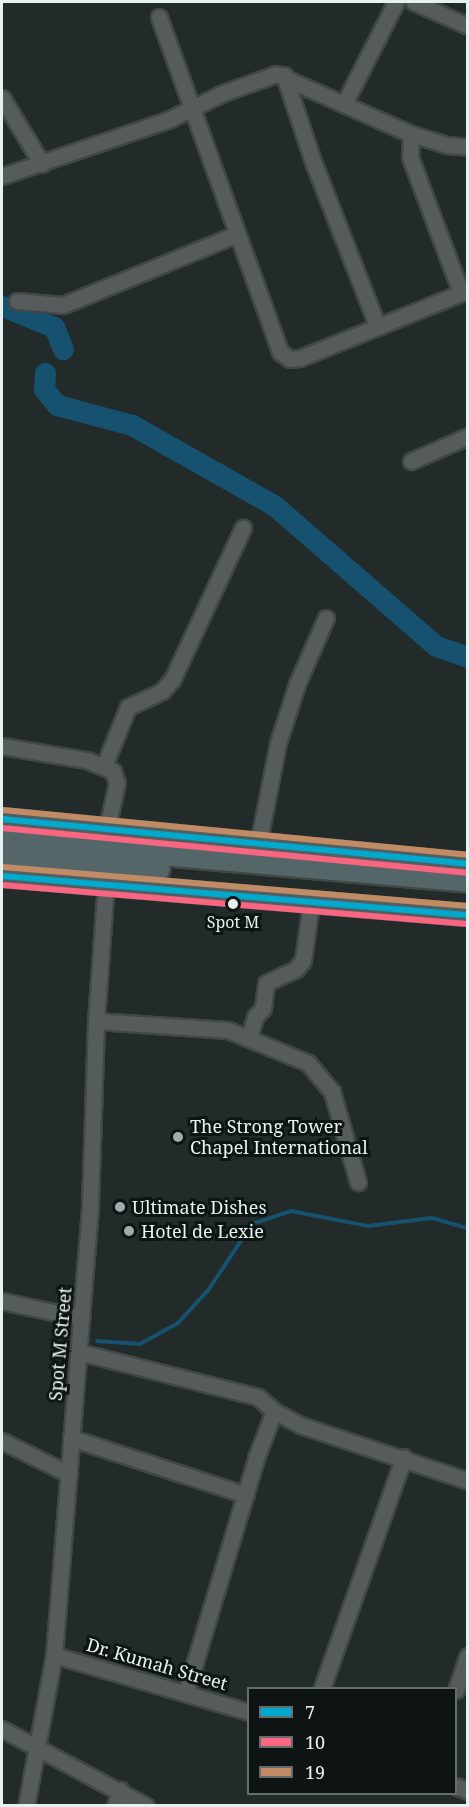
<!DOCTYPE html>
<style>
body{margin:0}
#map{position:relative;width:469px;height:1807px;overflow:hidden;background:#222a2a;font-family:"Noto Serif",serif}
div>[style]{position:absolute}
.stream>*{height:4px;margin:-2px;padding:0 2px;transform-origin:2px;border-radius:2px;background:#16526f}
.river>*{height:21px;margin:-10.5px;padding:0 10.5px;transform-origin:10.5px;border-radius:10.5px;background:#16526f}
.roads{filter:drop-shadow(2px 0 #404746) drop-shadow(-2px 0 #404746) drop-shadow(0 2px #404746) drop-shadow(0 -2px #404746)}
.minor>*{height:15px;margin:-7.5px;padding:0 7.5px;transform-origin:7.5px;border-radius:7.5px;background:#565c5c}
.major>*{height:20px;margin:-10px;padding:0 10px;transform-origin:10px;border-radius:10px;background:#525f60}
.highway>*{height:22px;margin:-11px;padding:0 11px;transform-origin:11px;border-radius:11px;background:#556669}
.bus-1>*{height:6px;margin:-3px;padding:0 3px;transform-origin:3px;border-radius:3px;background:#00a9ce}
.bus-2>*{height:6px;margin:-3px;padding:0 3px;transform-origin:3px;border-radius:3px;background:#fa6682}
.bus-3>*{height:6px;margin:-3px;padding:0 3px;transform-origin:3px;border-radius:3px;background:#c18c65}
.dots>*{width:16px;height:16px;translate:-50% -50%;box-sizing:border-box;border:3px solid #0e1414;border-radius:50%}
span{translate:-50% -50%;white-space:nowrap;text-align:center;line-height:1.15;-webkit-text-stroke:6px #0e1414;paint-order:stroke}
.bus-label{font-size:16px;color:#e7f1f0}
.poi-label{font-size:18px;color:#e7f1f0}
.left{translate:0 -50%;text-align:left}
.street-label{font-size:18px;color:#e7f1f0}
.frame{position:absolute;inset:0;border:3px solid #e7f1f0;pointer-events:none}
.legend{position:absolute;left:247px;top:1687px;width:210px;height:108px;box-sizing:border-box;background:#0e1414;border:2px solid #656c6c;margin:0;padding:8px 10px;list-style:none;font-size:18px;color:#e7f1f0}
.legend li{display:flex;align-items:center;gap:12px;height:30px}
.legend b{width:30px;border:2px solid #656c6c}
</style>
<div id="map">
<div class="stream">
<div style="left:97px;top:1341px;width:43px;rotate:4deg"></div>
<div style="left:140px;top:1344px;width:43px;rotate:-28.9deg"></div>
<div style="left:178px;top:1323px;width:46px;rotate:-47.6deg"></div>
<div style="left:209px;top:1289px;width:78px;rotate:-56.5deg"></div>
<div style="left:252px;top:1224px;width:41px;rotate:-18.4deg"></div>
<div style="left:291px;top:1211px;width:78px;rotate:11deg"></div>
<div style="left:368px;top:1226px;width:64px;rotate:-7.1deg"></div>
<div style="left:432px;top:1218px;width:37px;rotate:16deg"></div>
</div>
<div class="river">
<div style="left:2px;top:306px;width:56px;rotate:22deg"></div>
<div style="left:54px;top:327px;width:24px;rotate:68deg"></div>
<div style="left:45px;top:373px;width:16px;rotate:94deg"></div>
<div style="left:44px;top:389px;width:21px;rotate:51deg"></div>
<div style="left:57px;top:405px;width:78px;rotate:14.9deg"></div>
<div style="left:132px;top:425px;width:164px;rotate:29.5deg"></div>
<div style="left:275px;top:506px;width:213px;rotate:41deg"></div>
<div style="left:436px;top:646px;width:34px;rotate:19deg"></div>
</div>
<div class="roads">
<div class="minor">
<div style="left:414px;top:2px;width:59px;rotate:24deg"></div>
<div style="left:159px;top:17px;width:356px;rotate:70.1deg"></div>
<div style="left:280px;top:352px;width:12px;rotate:35deg"></div>
<div style="left:290px;top:359px;width:10px;rotate:-6deg"></div>
<div style="left:300px;top:358px;width:181px;rotate:-22deg"></div>
<div style="left:284px;top:75px;width:94px;rotate:71.4deg"></div>
<div style="left:314px;top:164px;width:175px;rotate:68.6deg"></div>
<div style="left:2px;top:98px;width:77px;rotate:58.8deg"></div>
<div style="left:345px;top:102px;width:112px;rotate:-63deg"></div>
<div style="left:411px;top:134px;width:23px;rotate:92deg"></div>
<div style="left:410px;top:157px;width:145px;rotate:69.4deg"></div>
<div style="left:2px;top:176px;width:177px;rotate:-18.7deg"></div>
<div style="left:170px;top:119px;width:59px;rotate:-26.1deg"></div>
<div style="left:223px;top:93px;width:56px;rotate:-19.7deg"></div>
<div style="left:276px;top:74px;width:148px;rotate:24deg"></div>
<div style="left:411px;top:134px;width:38px;rotate:17deg"></div>
<div style="left:447px;top:145px;width:21px;rotate:5deg"></div>
<div style="left:17px;top:301px;width:46px;rotate:5deg"></div>
<div style="left:63px;top:305px;width:188px;rotate:-22.2deg"></div>
<div style="left:411px;top:461px;width:62px;rotate:-23.7deg"></div>
<div style="left:2px;top:746px;width:86px;rotate:9.4deg"></div>
<div style="left:87px;top:760px;width:28px;rotate:23deg"></div>
<div style="left:113px;top:771px;width:13px;rotate:72deg"></div>
<div style="left:117px;top:783px;width:46px;rotate:102.5deg"></div>
<div style="left:104px;top:766px;width:64px;rotate:-67.9deg"></div>
<div style="left:128px;top:707px;width:38px;rotate:-25deg"></div>
<div style="left:162px;top:691px;width:15px;rotate:-48deg"></div>
<div style="left:172px;top:680px;width:168px;rotate:-65deg"></div>
<div style="left:258px;top:845px;width:104px;rotate:-78.9deg"></div>
<div style="left:278px;top:743px;width:62px;rotate:-72.1deg"></div>
<div style="left:297px;top:684px;width:72px;rotate:-66.3deg"></div>
<div style="left:96px;top:1021px;width:132px;rotate:3.9deg"></div>
<div style="left:228px;top:1030px;width:87px;rotate:22.4deg"></div>
<div style="left:308px;top:1063px;width:38px;rotate:50deg"></div>
<div style="left:332px;top:1092px;width:94px;rotate:73.9deg"></div>
<div style="left:249px;top:1037px;width:21px;rotate:-73deg"></div>
<div style="left:255px;top:1017px;width:12px;rotate:-48deg"></div>
<div style="left:263px;top:1008px;width:25px;rotate:-83deg"></div>
<div style="left:266px;top:983px;width:33px;rotate:-25deg"></div>
<div style="left:296px;top:969px;width:11px;rotate:-52deg"></div>
<div style="left:303px;top:960px;width:58px;rotate:-82deg"></div>
<div style="left:2px;top:1301px;width:81px;rotate:12.1deg"></div>
<div style="left:79px;top:1352px;width:185px;rotate:14.1deg"></div>
<div style="left:258px;top:1397px;width:21px;rotate:41deg"></div>
<div style="left:71px;top:1438px;width:184px;rotate:18deg"></div>
<div style="left:2px;top:1441px;width:75px;rotate:26.2deg"></div>
<div style="left:54px;top:1655px;width:203px;rotate:16.3deg"></div>
<div style="left:322px;top:1688px;width:245px;rotate:-70.5deg"></div>
<div style="left:456px;top:1690px;width:36px;rotate:-71deg"></div>
<div style="left:186px;top:1692px;width:244px;rotate:-73.3deg"></div>
<div style="left:256px;top:1458px;width:50px;rotate:-69deg"></div>
<div style="left:274px;top:1411px;width:30px;rotate:28deg"></div>
<div style="left:300px;top:1425px;width:177px;rotate:18.4deg"></div>
<div style="left:2px;top:1729px;width:163px;rotate:28.1deg"></div>
<div style="left:456px;top:1786px;width:13px;rotate:23deg"></div>
<div style="left:26px;top:1806px;width:154px;rotate:-79.5deg"></div>
<div style="left:54px;top:1655px;width:452px;rotate:-85.4deg"></div>
<div style="left:90px;top:1204px;width:183px;rotate:-88.1deg"></div>
<div style="left:96px;top:1021px;width:139px;rotate:-85.9deg"></div>
<div style="left:115px;top:1806px;width:17px;rotate:-73deg"></div>
</div>
<div class="major">
<div style="left:2px;top:819px;width:468px;rotate:5.5deg"></div>
<div style="left:2px;top:876px;width:468px;rotate:4.8deg"></div>
</div>
<div class="highway">
<div style="left:2px;top:840px;width:468px;rotate:5deg"></div>
<div style="left:2px;top:857px;width:157px;rotate:4.4deg"></div>
</div>
</div>
<div class="bus-1">
<div style="left:2px;top:819px;width:468px;rotate:5.5deg"></div>
<div style="left:2px;top:876px;width:468px;rotate:4.8deg"></div>
</div>
<div class="bus-2">
<div style="left:2px;top:828px;width:467px;rotate:5.5deg"></div>
<div style="left:2px;top:885px;width:467px;rotate:4.8deg"></div>
</div>
<div class="bus-3">
<div style="left:3px;top:810px;width:467px;rotate:5.5deg"></div>
<div style="left:3px;top:867px;width:467px;rotate:4.8deg"></div>
</div>
<div class="dots">
<div style="left:233px;top:904px;background:#e7f1f0"></div>
<div style="left:178px;top:1137px;background:#a2abab"></div>
<div style="left:120px;top:1207px;background:#a2abab"></div>
<div style="left:129px;top:1231px;background:#a2abab"></div>
</div>
<div class="bus-label">
<span style="left:233px;top:922px">Spot M</span>
</div>
<div class="poi-label">
<span class="left" style="left:190px;top:1137px">The Strong Tower<br>Chapel International</span>
<span class="left" style="left:132px;top:1207px">Ultimate Dishes</span>
<span class="left" style="left:141px;top:1231px">Hotel de Lexie</span>
</div>
<div class="street-label">
<span style="left:60px;top:1344px;rotate:-85deg">Spot M Street</span>
<span style="left:157px;top:1664px;rotate:16deg">Dr. Kumah Street</span>
</div>
<div class="frame"></div>
<ul class="legend">
<li><b style="height:8px;background:#00a9ce"></b>7</li>
<li><b style="height:8px;background:#fa6682"></b>10</li>
<li><b style="height:8px;background:#c18c65"></b>19</li>
</ul>
</div>
